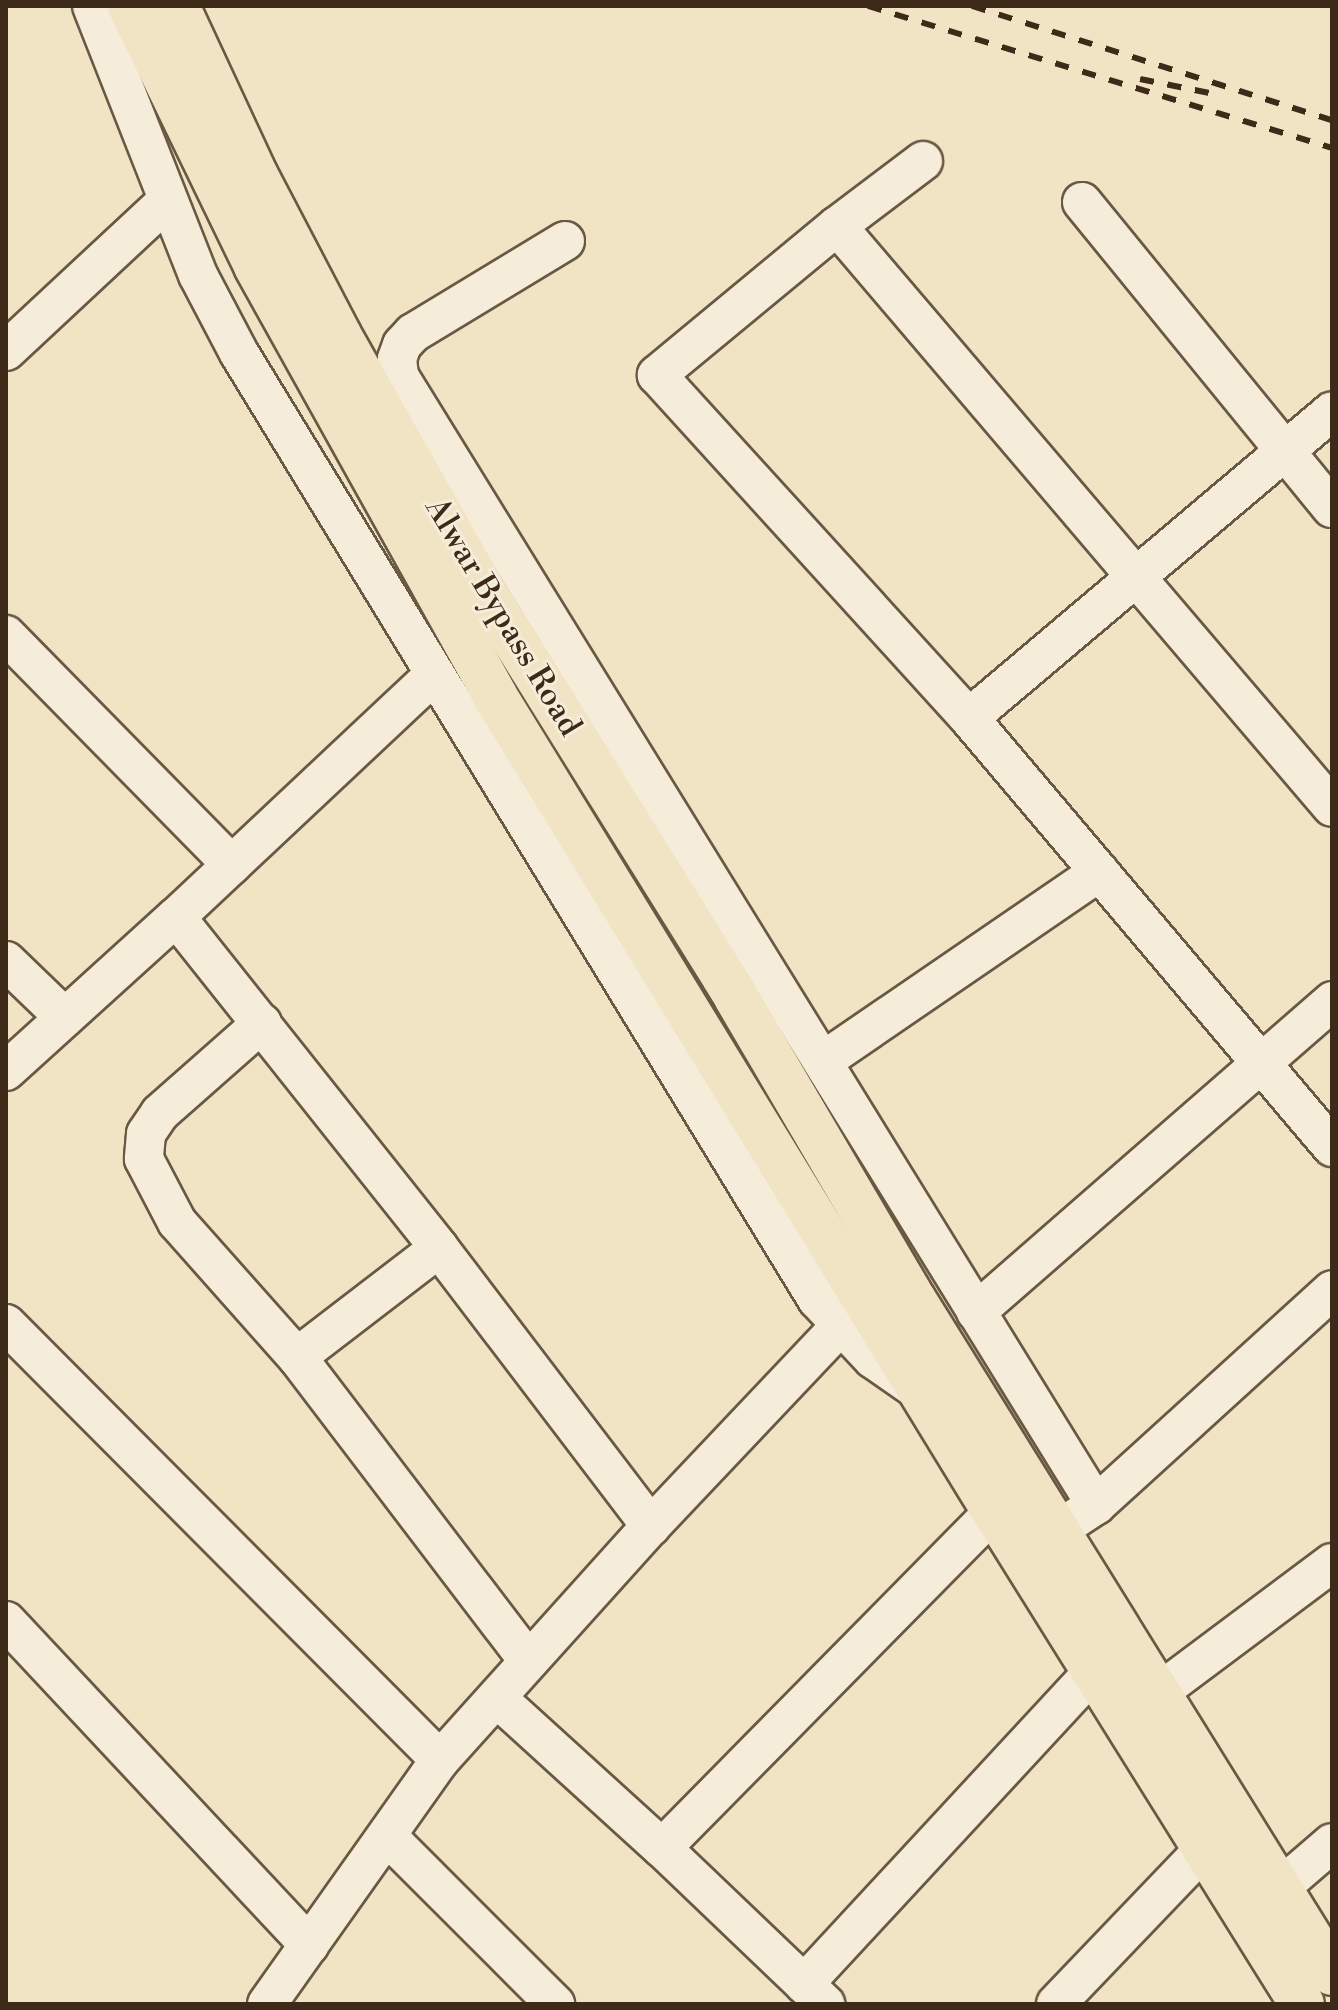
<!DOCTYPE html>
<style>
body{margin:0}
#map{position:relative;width:1338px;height:2010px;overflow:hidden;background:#f0e4c5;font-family:"Libre Bodoni",serif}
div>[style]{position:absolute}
.roads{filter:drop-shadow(2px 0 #6a5844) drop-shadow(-2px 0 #6a5844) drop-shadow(0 2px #6a5844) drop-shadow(0 -2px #6a5844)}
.street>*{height:38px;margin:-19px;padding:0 19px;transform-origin:19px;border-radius:19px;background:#f5edd9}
.primary>*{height:44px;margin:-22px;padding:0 22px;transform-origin:22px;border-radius:22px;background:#f0e4c5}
.rail>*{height:6px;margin-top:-3px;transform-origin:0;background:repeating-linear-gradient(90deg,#3d2a19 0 14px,transparent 0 28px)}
span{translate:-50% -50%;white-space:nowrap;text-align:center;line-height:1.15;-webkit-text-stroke:6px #f5edd9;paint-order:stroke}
.street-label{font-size:32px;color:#3d2a19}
.frame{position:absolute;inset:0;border:8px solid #3d2a19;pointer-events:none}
</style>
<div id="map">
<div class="roads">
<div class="street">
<div style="left:92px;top:6px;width:289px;rotate:68.5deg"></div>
<div style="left:198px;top:275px;width:88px;rotate:62.3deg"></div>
<div style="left:239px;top:353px;width:1109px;rotate:58.58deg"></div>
<div style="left:817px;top:1299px;width:82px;rotate:47deg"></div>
<div style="left:873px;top:1359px;width:56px;rotate:34.8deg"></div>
<div style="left:923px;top:161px;width:108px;rotate:142.9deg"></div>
<div style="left:837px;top:226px;width:234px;rotate:140.4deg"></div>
<div style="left:657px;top:375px;width:464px;rotate:47.7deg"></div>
<div style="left:969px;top:718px;width:562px;rotate:49.76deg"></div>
<div style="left:1082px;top:202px;width:395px;rotate:50.8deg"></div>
<div style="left:837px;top:226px;width:763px;rotate:49.57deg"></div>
<div style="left:565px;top:241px;width:178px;rotate:148.8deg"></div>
<div style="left:413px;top:333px;width:16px;rotate:133deg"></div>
<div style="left:402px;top:345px;width:15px;rotate:110deg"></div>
<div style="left:397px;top:359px;width:17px;rotate:83deg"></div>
<div style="left:399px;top:376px;width:1327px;rotate:58.31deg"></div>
<div style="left:6px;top:351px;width:221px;rotate:-43deg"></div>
<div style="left:6px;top:635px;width:322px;rotate:45.5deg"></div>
<div style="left:969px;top:718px;width:475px;rotate:-40.2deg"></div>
<div style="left:176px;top:917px;width:423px;rotate:51.5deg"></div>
<div style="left:439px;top:1248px;width:350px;rotate:52.7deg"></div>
<div style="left:6px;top:961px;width:81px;rotate:44deg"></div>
<div style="left:262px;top:1023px;width:136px;rotate:138.6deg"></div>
<div style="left:160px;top:1113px;width:25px;rotate:124deg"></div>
<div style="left:146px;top:1134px;width:25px;rotate:95deg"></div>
<div style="left:144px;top:1159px;width:71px;rotate:62.4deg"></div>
<div style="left:177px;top:1222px;width:181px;rotate:48.4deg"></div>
<div style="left:297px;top:1357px;width:381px;rotate:52.7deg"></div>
<div style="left:823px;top:1061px;width:335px;rotate:-34.4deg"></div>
<div style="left:6px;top:1071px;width:229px;rotate:-42.2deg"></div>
<div style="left:176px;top:917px;width:355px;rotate:-43.2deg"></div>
<div style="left:976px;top:1312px;width:473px;rotate:-41.1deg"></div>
<div style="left:6px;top:1324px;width:615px;rotate:45.13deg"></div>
<div style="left:297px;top:1357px;width:179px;rotate:-37.5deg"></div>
<div style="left:1076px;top:1518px;width:24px;rotate:-33deg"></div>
<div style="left:1096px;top:1505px;width:319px;rotate:-42.3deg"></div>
<div style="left:6px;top:1621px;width:444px;rotate:46.9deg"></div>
<div style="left:1158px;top:1693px;width:217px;rotate:-36.8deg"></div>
<div style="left:498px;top:1699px;width:222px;rotate:42.3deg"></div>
<div style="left:662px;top:1848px;width:226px;rotate:43.7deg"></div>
<div style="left:387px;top:1836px;width:238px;rotate:45deg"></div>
<div style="left:662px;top:1848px;width:473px;rotate:-45.4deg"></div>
<div style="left:1281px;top:1887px;width:67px;rotate:-40.8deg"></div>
<div style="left:804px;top:1984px;width:455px;rotate:-47.2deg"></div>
<div style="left:267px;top:2004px;width:299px;rotate:-54.7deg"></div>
<div style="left:440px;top:1760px;width:315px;rotate:-48deg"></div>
<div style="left:651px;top:1526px;width:277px;rotate:-46.6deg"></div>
<div style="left:1056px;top:2004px;width:214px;rotate:-46.3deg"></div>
</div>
<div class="primary">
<div style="left:130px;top:6px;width:289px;rotate:64.1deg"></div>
<div style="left:256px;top:266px;width:492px;rotate:60.9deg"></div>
<div style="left:495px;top:696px;width:956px;rotate:58.52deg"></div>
<div style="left:994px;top:1511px;width:581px;rotate:58.01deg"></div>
<div style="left:177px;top:6px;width:187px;rotate:65.1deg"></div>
<div style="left:256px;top:176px;width:179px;rotate:62.4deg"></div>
<div style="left:339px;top:335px;width:287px;rotate:60.6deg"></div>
<div style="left:480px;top:585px;width:485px;rotate:58.1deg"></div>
<div style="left:736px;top:997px;width:351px;rotate:59.6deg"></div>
<div style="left:914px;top:1300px;width:792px;rotate:58.16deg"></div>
</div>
</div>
<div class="rail">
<div style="left:868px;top:6px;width:485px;rotate:17deg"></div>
<div style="left:972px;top:6px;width:378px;rotate:17.6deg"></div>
<div style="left:1140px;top:79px;width:81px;rotate:11.4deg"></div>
</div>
<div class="street-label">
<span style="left:503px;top:617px;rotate:59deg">Alwar Bypass Road</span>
</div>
<div class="frame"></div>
</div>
